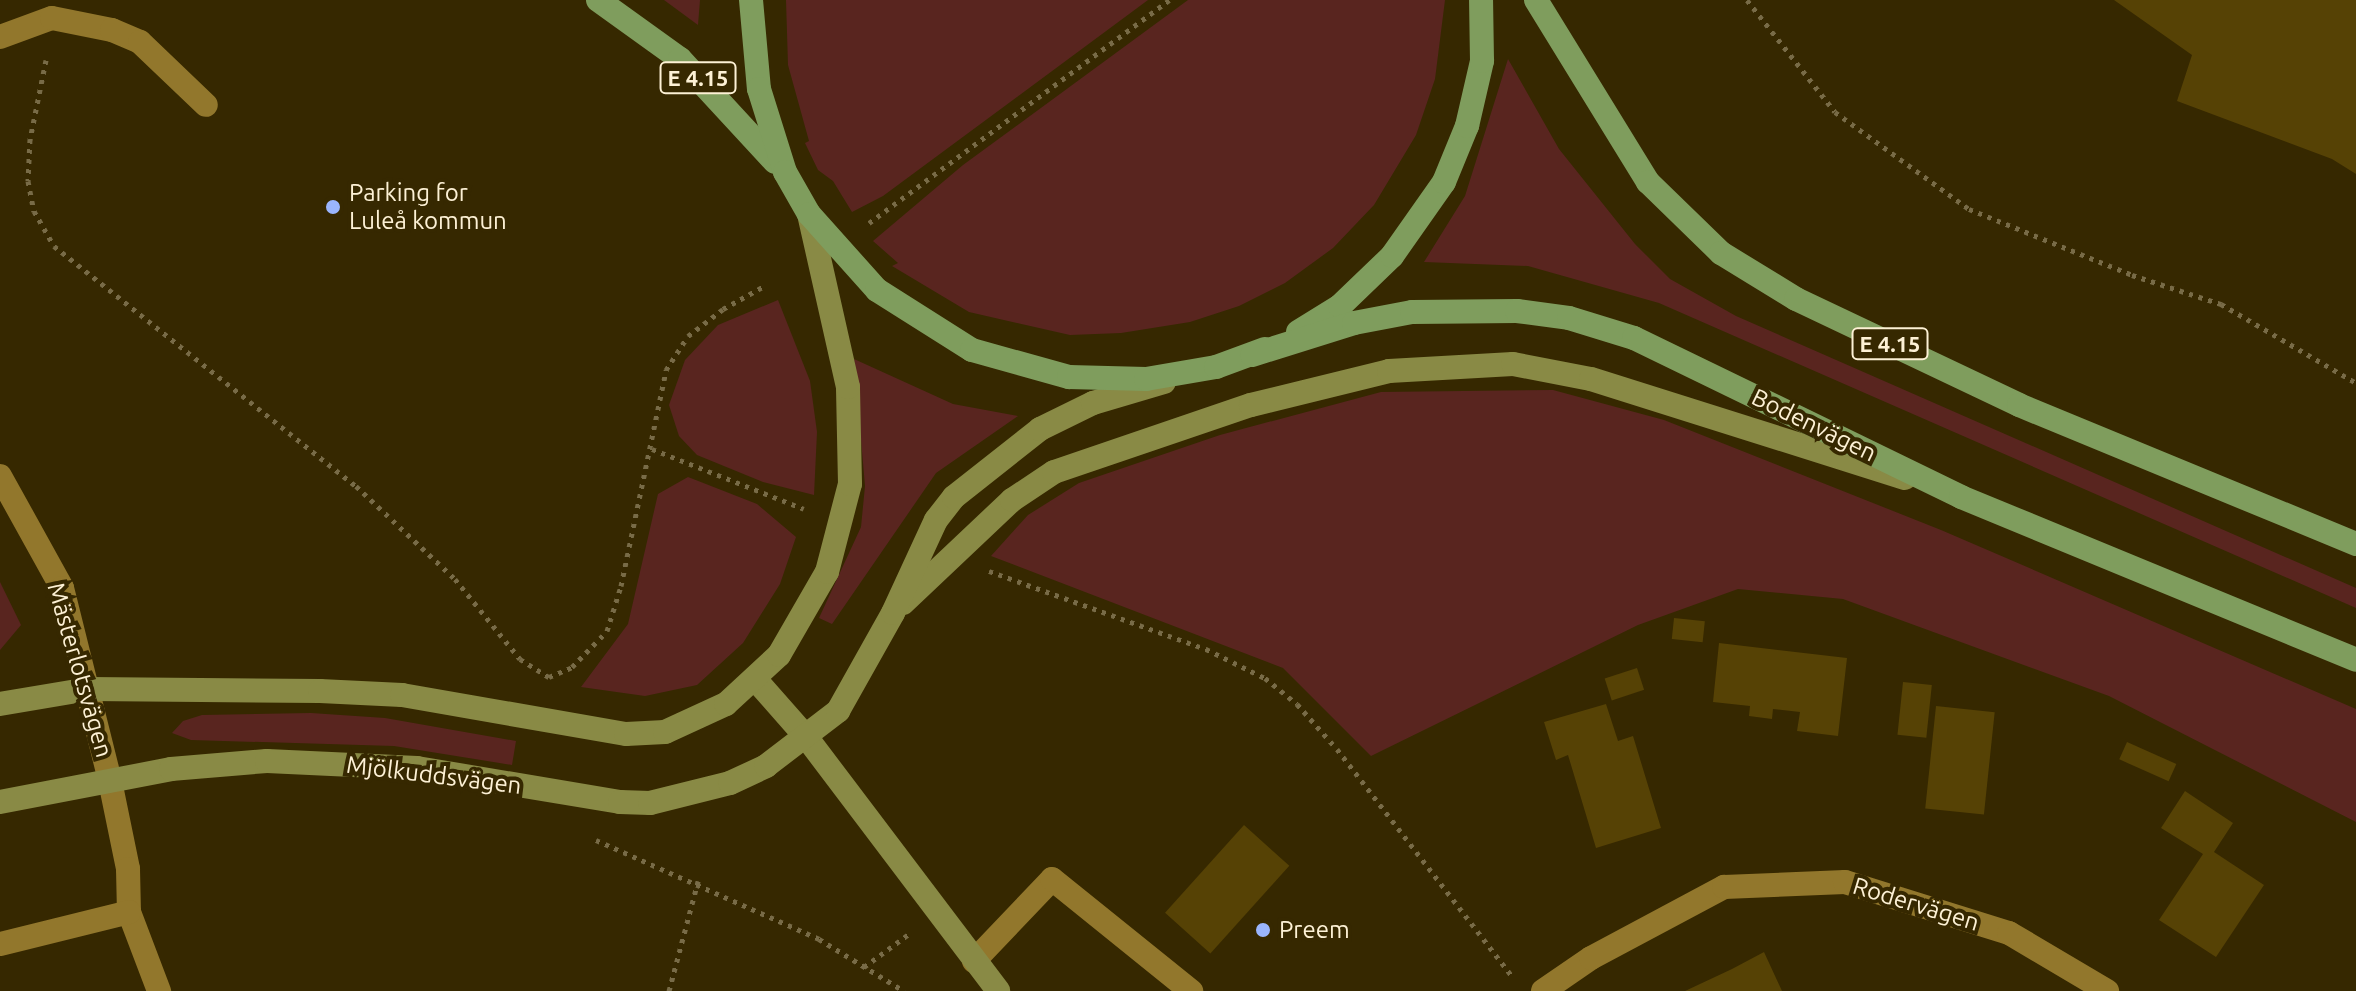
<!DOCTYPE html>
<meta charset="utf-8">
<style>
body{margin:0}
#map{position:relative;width:2356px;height:991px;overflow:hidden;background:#362800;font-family:Ubuntu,sans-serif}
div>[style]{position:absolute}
.green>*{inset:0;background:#59251f}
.building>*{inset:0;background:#564205;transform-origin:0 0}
.path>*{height:5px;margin-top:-2.5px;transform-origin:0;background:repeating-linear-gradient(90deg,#786b47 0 4px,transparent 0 10px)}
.lane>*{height:24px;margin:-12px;padding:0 12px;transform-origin:12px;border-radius:12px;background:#92772c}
.street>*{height:24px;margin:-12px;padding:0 12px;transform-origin:12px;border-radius:12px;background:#92772c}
.secondary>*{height:24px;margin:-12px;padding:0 12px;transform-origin:12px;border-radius:12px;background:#898a45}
.primary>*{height:24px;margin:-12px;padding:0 12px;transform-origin:12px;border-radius:12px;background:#7f9d5d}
.dots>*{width:22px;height:22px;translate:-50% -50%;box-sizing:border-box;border:4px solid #362800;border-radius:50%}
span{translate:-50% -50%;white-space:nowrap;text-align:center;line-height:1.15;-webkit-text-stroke:8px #362800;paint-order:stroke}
.shield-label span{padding:2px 6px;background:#362800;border:2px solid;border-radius:6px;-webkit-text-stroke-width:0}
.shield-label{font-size:22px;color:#fdf1d5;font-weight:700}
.poi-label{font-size:24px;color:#fdf1d5}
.left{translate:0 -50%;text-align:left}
.street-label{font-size:24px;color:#fdf1d5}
</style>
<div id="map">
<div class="green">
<div style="clip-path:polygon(664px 0,700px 0,698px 25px)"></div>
<div style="clip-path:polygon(786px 0,1148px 0,883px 196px,852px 212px,833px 181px,818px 170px,805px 143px,809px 141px,788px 65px)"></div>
<div style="clip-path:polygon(1188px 0,1445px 0,1435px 79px,1416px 135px,1374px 205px,1333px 248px,1285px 283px,1239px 306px,1190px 322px,1121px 333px,1070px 335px,969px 312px,892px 266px,898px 263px,873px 241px,963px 165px)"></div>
<div style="clip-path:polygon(1508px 59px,1559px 149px,1635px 244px,1670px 279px,1736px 316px,2356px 588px,2356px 608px,1659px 303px,1528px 266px,1424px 262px,1465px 196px)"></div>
<div style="clip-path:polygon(778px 300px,810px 381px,817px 432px,814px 495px,763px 482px,697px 455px,679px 436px,669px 405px,685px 360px,718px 325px)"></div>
<div style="clip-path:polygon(854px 359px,953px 404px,1018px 416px,936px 473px,832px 624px,819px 618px,861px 527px,865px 486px)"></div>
<div style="clip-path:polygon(1553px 390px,1664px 420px,1941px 530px,2356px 709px,2356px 822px,2109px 696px,1843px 599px,1738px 589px,1638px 625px,1371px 756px,1283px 668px,991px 556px,1028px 515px,1079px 483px,1220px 435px,1381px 392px)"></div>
<div style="clip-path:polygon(688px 477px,757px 504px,796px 537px,780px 584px,743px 643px,697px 685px,645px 696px,581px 687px,628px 624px,658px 494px)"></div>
<div style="clip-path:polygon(0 582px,21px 625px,0 650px)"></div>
<div style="clip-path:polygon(311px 713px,385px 718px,516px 741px,512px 765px,394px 746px,191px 740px,172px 733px,183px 721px,202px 715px)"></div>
</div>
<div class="building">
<div style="clip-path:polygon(2114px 0,2356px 0,2356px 174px,2332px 159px,2177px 101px,2192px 55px)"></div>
<div style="left:1674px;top:618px;width:31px;height:21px;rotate:6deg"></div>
<div style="clip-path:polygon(1719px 643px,1847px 658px,1838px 736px,1797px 731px,1800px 712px,1773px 709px,1772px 719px,1749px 716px,1750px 706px,1713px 702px)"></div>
<div style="left:1637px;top:668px;width:23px;height:34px;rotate:72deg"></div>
<div style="left:1903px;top:682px;width:29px;height:53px;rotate:6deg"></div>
<div style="clip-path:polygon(1606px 704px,1618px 741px,1633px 736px,1661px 828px,1596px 848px,1568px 755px,1556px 760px,1544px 722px)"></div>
<div style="left:1936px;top:706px;width:59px;height:103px;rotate:6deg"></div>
<div style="left:2127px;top:742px;width:54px;height:19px;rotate:24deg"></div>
<div style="clip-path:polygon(2185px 791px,2233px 823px,2214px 852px,2264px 885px,2216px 957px,2159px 920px,2203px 854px,2161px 828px)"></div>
<div style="left:1244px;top:825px;width:61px;height:118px;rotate:42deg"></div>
<div style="clip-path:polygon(1764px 952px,1782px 991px,1685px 991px,1732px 969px)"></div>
</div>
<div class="path">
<div style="left:1747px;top:0;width:142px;rotate:51.8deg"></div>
<div style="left:1835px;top:112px;width:165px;rotate:35.9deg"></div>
<div style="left:1969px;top:209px;width:176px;rotate:22deg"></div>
<div style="left:2132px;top:275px;width:94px;rotate:18deg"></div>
<div style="left:2221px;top:304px;width:156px;rotate:30.3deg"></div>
<div style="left:46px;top:60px;width:81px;rotate:101.4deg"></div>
<div style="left:30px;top:139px;width:42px;rotate:92.7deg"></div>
<div style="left:28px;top:181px;width:31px;rotate:79deg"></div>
<div style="left:34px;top:211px;width:40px;rotate:60.3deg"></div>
<div style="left:54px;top:246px;width:386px;rotate:38.5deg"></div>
<div style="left:356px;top:486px;width:136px;rotate:43.2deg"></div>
<div style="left:455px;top:579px;width:103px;rotate:50.9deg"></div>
<div style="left:520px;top:659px;width:34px;rotate:32deg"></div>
<div style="left:869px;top:223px;width:374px;rotate:-36.6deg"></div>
<div style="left:652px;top:449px;width:163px;rotate:21.5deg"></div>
<div style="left:989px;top:571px;width:231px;rotate:19.8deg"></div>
<div style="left:1206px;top:649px;width:66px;rotate:26.2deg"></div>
<div style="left:1265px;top:678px;width:41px;rotate:39.1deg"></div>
<div style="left:1297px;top:704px;width:60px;rotate:48.4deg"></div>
<div style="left:1337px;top:749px;width:285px;rotate:52.4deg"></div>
<div style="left:549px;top:677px;width:25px;rotate:-23deg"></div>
<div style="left:572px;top:667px;width:50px;rotate:-45.8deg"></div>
<div style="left:607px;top:631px;width:47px;rotate:-72.7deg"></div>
<div style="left:621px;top:586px;width:221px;rotate:-78.2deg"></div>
<div style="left:666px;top:370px;width:40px;rotate:-57.1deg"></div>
<div style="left:688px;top:336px;width:44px;rotate:-37.6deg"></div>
<div style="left:723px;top:309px;width:49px;rotate:-29.2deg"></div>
<div style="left:596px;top:840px;width:244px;rotate:23.9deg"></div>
<div style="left:819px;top:939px;width:100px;rotate:31.5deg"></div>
<div style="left:864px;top:967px;width:56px;rotate:-36.3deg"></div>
<div style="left:669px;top:991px;width:114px;rotate:-75.2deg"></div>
</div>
<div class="lane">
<div style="left:0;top:37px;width:55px;rotate:-20.1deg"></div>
<div style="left:52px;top:18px;width:61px;rotate:11.3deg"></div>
<div style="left:112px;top:30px;width:30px;rotate:23deg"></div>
<div style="left:140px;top:42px;width:91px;rotate:43.7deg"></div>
<div style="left:110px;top:781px;width:90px;rotate:78.4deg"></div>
<div style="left:128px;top:869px;width:43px;rotate:88.7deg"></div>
<div style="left:129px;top:912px;width:85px;rotate:69.2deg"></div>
<div style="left:0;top:944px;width:133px;rotate:-13.9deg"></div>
<div style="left:974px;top:961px;width:113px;rotate:-46.4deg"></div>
<div style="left:1052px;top:879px;width:179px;rotate:38.9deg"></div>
</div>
<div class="street">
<div style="left:0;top:476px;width:128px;rotate:61deg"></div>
<div style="left:62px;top:588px;width:199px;rotate:76deg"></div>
<div style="left:1543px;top:991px;width:58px;rotate:-34.5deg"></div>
<div style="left:1591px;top:958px;width:151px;rotate:-28.1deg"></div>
<div style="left:1724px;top:887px;width:121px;rotate:-2.4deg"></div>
<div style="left:1845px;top:882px;width:172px;rotate:17.3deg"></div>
<div style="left:2009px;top:933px;width:114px;rotate:30.6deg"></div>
</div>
<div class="secondary">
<div style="left:903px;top:603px;width:150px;rotate:-43.4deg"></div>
<div style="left:1012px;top:500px;width:50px;rotate:-33.7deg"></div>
<div style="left:1054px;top:472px;width:208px;rotate:-18.8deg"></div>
<div style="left:1251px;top:405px;width:142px;rotate:-13.8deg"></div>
<div style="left:1389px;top:371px;width:124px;rotate:-3.2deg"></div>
<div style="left:1513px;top:364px;width:79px;rotate:10.9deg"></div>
<div style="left:1591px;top:379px;width:329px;rotate:17.5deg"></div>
<div style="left:755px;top:679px;width:79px;rotate:48.6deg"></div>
<div style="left:807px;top:738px;width:317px;rotate:52.9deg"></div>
<div style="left:0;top:704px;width:90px;rotate:-9.6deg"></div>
<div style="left:89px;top:689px;width:231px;rotate:0.5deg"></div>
<div style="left:320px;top:691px;width:82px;rotate:2.8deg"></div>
<div style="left:402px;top:695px;width:227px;rotate:9.9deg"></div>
<div style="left:626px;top:734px;width:39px;rotate:-3deg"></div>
<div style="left:665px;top:732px;width:67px;rotate:-24.7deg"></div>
<div style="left:726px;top:704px;width:72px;rotate:-42.8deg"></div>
<div style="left:779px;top:655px;width:96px;rotate:-60deg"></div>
<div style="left:827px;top:572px;width:91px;rotate:-75.4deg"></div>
<div style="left:850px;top:484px;width:97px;rotate:-91.2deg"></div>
<div style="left:848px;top:387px;width:177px;rotate:-102.7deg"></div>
<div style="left:0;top:802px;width:174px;rotate:-10.9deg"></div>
<div style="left:171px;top:769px;width:96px;rotate:-4.8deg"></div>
<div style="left:267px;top:761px;width:150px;rotate:2.7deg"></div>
<div style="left:417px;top:768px;width:206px;rotate:9.5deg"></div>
<div style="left:620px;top:802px;width:30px;rotate:2deg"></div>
<div style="left:650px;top:803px;width:82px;rotate:-14deg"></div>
<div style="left:730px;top:783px;width:40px;rotate:-25deg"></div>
<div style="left:766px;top:766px;width:91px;rotate:-37.4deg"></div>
<div style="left:838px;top:711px;width:112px;rotate:-60.7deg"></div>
<div style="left:893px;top:613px;width:102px;rotate:-65.2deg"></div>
<div style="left:936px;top:520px;width:29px;rotate:-52deg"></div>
<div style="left:954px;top:497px;width:110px;rotate:-38.3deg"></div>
<div style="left:1040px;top:429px;width:59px;rotate:-26.1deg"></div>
<div style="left:1093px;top:403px;width:74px;rotate:-16.5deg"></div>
</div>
<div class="primary">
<div style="left:598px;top:0;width:101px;rotate:35.7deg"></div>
<div style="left:680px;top:59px;width:140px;rotate:47.3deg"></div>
<div style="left:751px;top:0;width:89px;rotate:84.9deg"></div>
<div style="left:759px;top:89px;width:87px;rotate:72.6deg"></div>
<div style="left:785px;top:172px;width:48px;rotate:60.3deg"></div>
<div style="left:809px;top:214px;width:102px;rotate:48.2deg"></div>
<div style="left:877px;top:290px;width:112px;rotate:32.3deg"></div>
<div style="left:972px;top:350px;width:101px;rotate:15.6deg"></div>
<div style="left:1069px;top:377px;width:77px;rotate:1.5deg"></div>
<div style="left:1146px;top:379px;width:71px;rotate:-9.7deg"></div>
<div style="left:1216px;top:367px;width:52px;rotate:-20.2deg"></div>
<div style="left:1536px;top:0;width:214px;rotate:58.4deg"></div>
<div style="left:1648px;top:182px;width:102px;rotate:44.2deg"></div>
<div style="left:1721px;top:253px;width:88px;rotate:31.5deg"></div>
<div style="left:1796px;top:299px;width:247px;rotate:25.4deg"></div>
<div style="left:2019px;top:405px;width:365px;rotate:22.4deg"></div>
<div style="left:1298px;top:332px;width:49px;rotate:-31.8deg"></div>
<div style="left:1340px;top:306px;width:72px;rotate:-43.9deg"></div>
<div style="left:1392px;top:256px;width:90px;rotate:-54.9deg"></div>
<div style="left:1444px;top:182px;width:61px;rotate:-67.7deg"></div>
<div style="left:1467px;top:126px;width:67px;rotate:-77deg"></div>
<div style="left:1482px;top:61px;width:61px;rotate:-90.9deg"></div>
<div style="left:1252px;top:355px;width:107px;rotate:-17.4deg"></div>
<div style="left:1354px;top:323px;width:59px;rotate:-10.7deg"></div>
<div style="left:1412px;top:312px;width:105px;rotate:-0.5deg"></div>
<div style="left:1517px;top:311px;width:52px;rotate:7.7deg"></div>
<div style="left:1569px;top:318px;width:68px;rotate:17.1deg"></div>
<div style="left:1634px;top:338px;width:364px;rotate:25.9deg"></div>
<div style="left:1961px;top:497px;width:427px;rotate:22.4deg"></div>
</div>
<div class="dots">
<div style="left:333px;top:207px;background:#9ab5fd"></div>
<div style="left:1263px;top:930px;background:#9ab5fd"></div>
</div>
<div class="shield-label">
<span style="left:698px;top:78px">E 4.15</span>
<span style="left:1890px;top:344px">E 4.15</span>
</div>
<div class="poi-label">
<span class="left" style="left:349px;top:207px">Parking for<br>Luleå kommun</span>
<span class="left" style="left:1279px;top:930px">Preem</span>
</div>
<div class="street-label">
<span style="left:1814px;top:425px;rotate:26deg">Bodenvägen</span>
<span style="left:80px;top:670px;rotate:74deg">Mästerlotsvägen</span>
<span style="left:434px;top:775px;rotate:7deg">Mjölkuddsvägen</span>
<span style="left:1916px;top:904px;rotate:17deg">Rodervägen</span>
</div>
</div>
